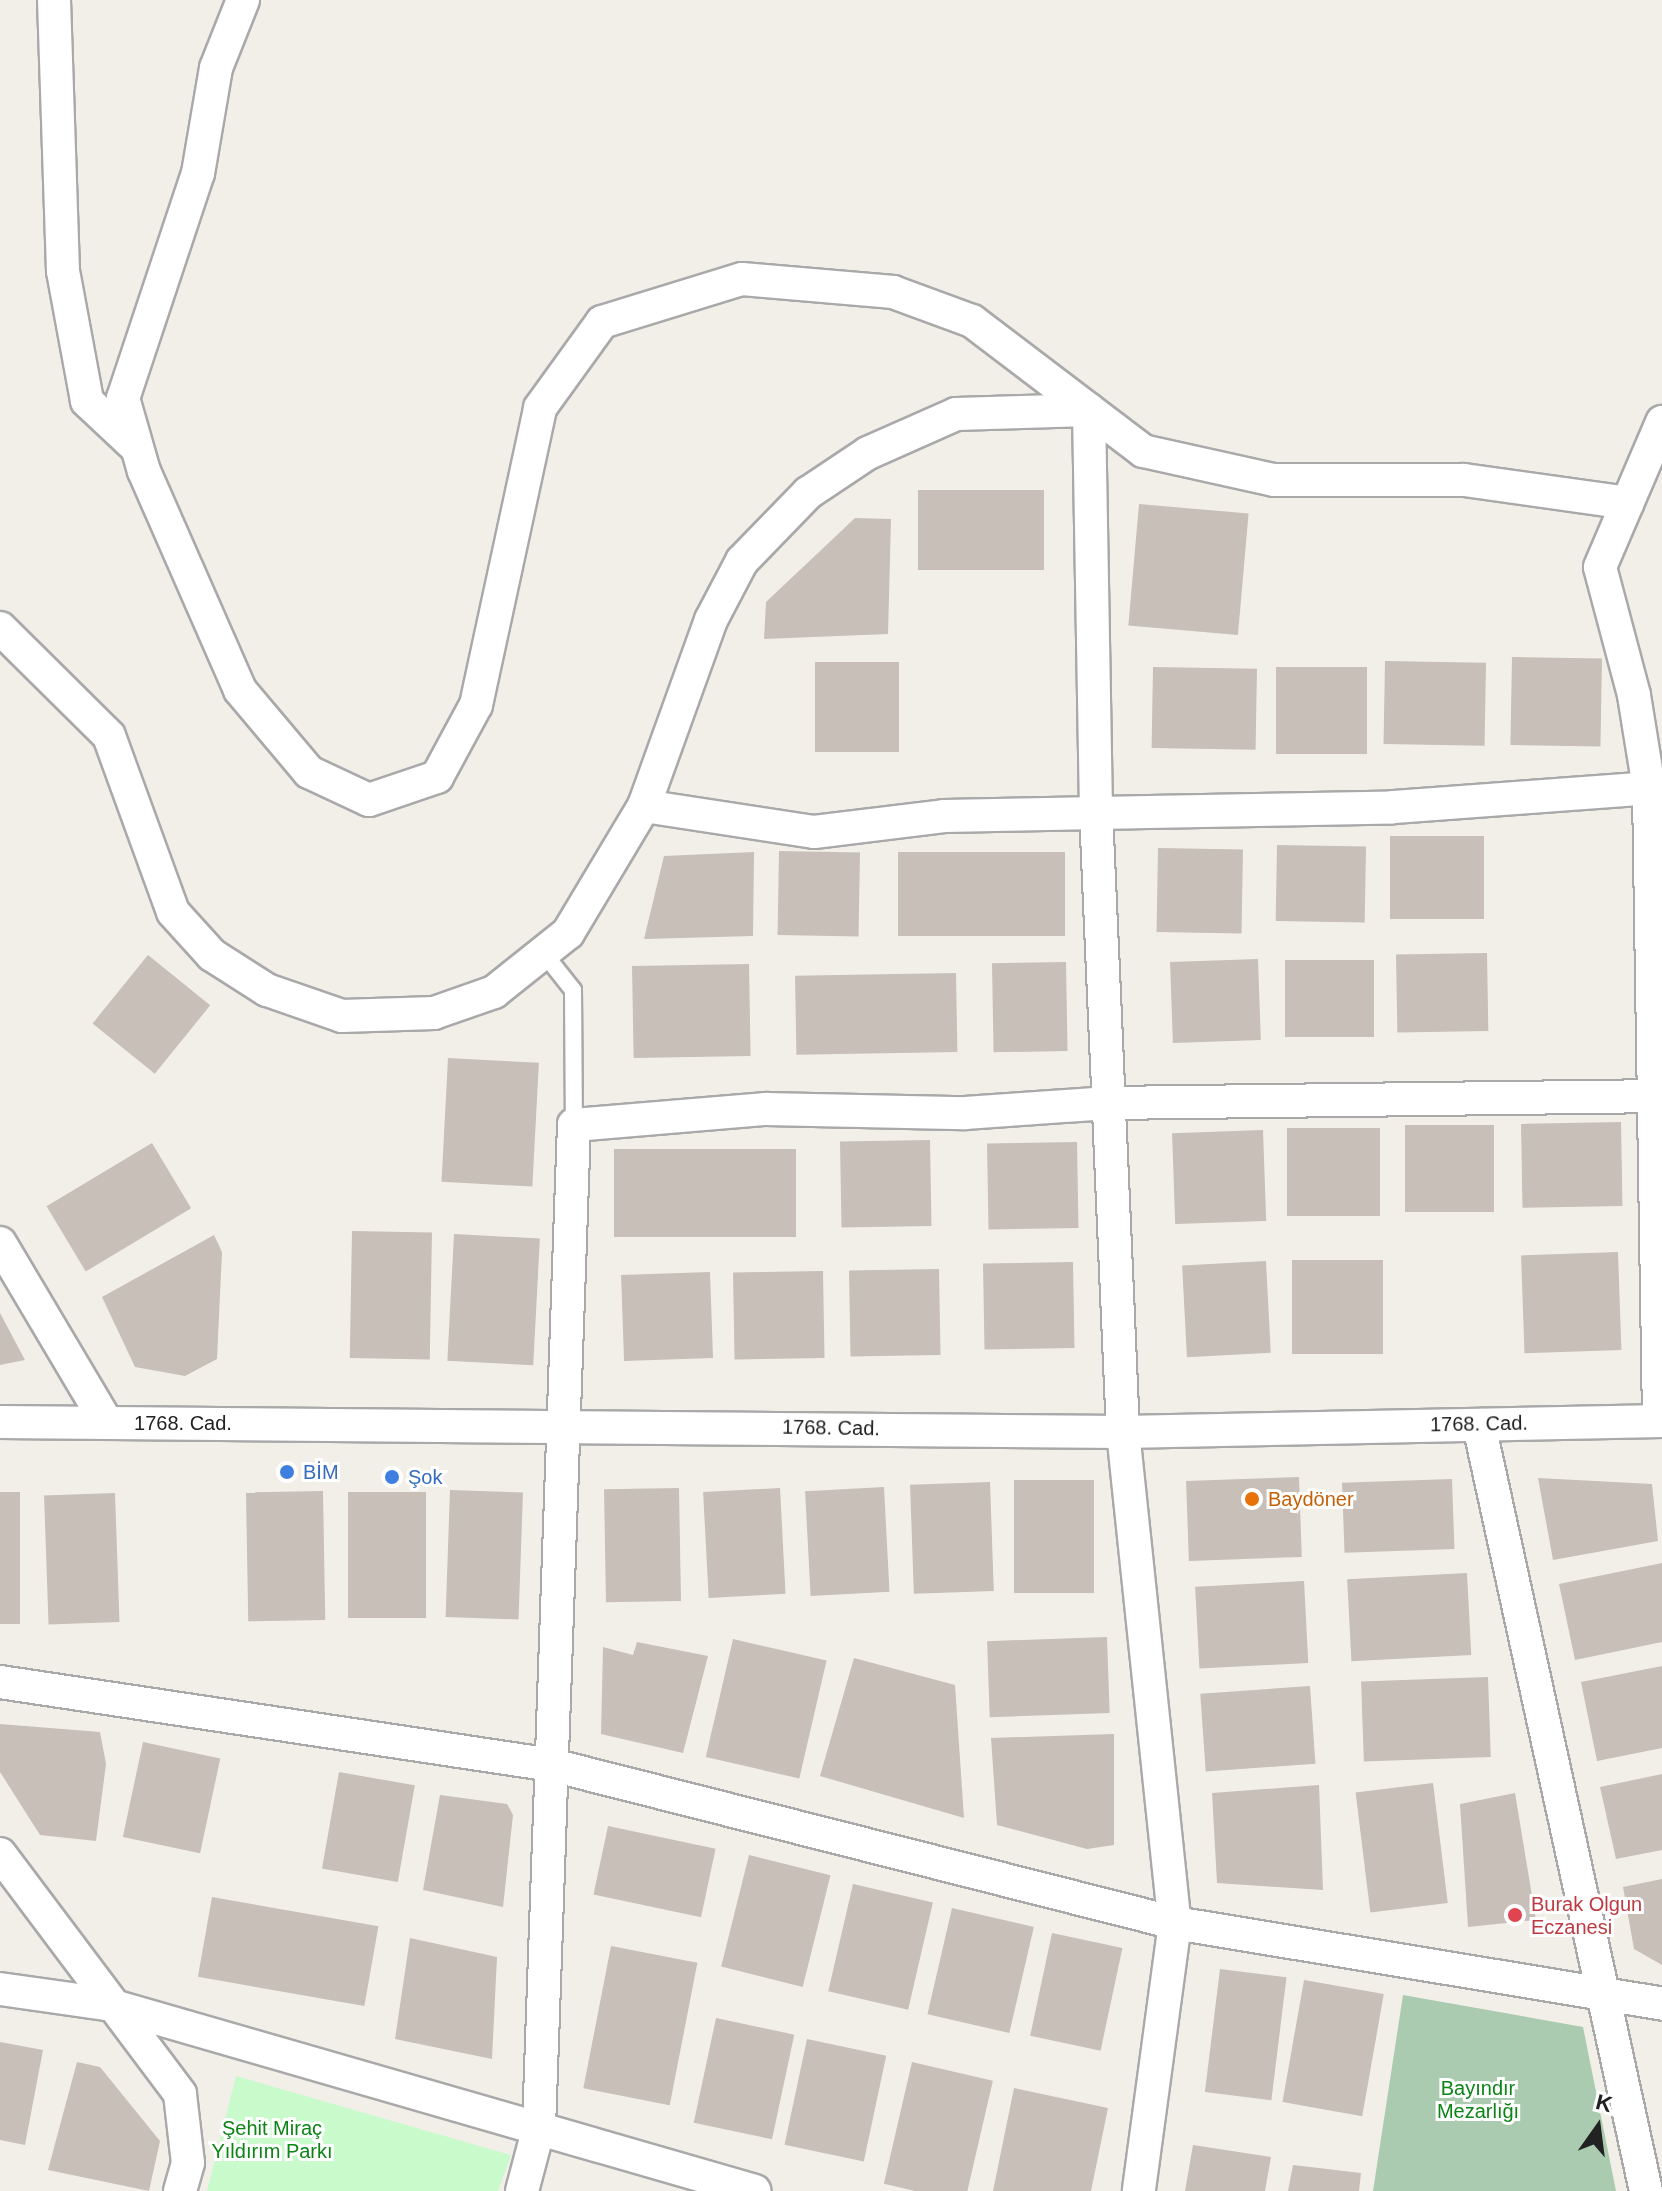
<!DOCTYPE html>
<meta charset="utf-8">
<style>
body{margin:0}
#map{position:relative;width:1662px;height:2191px;overflow:hidden;background:#f2efe9;font-family:Arial,sans-serif}
div>[style]{position:absolute}
.cemetery>*{inset:0;background:#aacbaf}
.park>*{inset:0;background:#c8facc}
.building>*{inset:0;background:#c7bfb8;transform-origin:0 0}
.roads{filter:drop-shadow(2px 0 #a9a9a9) drop-shadow(-2px 0 #a9a9a9) drop-shadow(0 2px #a9a9a9) drop-shadow(0 -2px #a9a9a9)}
.service>*{height:16px;margin:-8px;padding:0 8px;transform-origin:8px;border-radius:8px;background:#fff}
.minor>*{height:32px;margin:-16px;padding:0 16px;transform-origin:16px;border-radius:16px;background:#fff}
.dots>*{width:22px;height:22px;translate:-50% -50%;box-sizing:border-box;border:4px solid #fff;border-radius:50%}
span{translate:-50% -50%;white-space:nowrap;text-align:center;line-height:1.15;-webkit-text-stroke:6px #fff;paint-order:stroke}
.street-label{font-size:20px;color:#222}
.shop-label{font-size:20px;color:#366cbe}
.left{translate:0 -50%;text-align:left}
.food-label{font-size:20px;color:#c56008}
.health-label{font-size:20px;color:#be3a42}
.park-label{font-size:20px;color:#0c8416}
.north{position:absolute;left:1558px;top:2087px;width:80px;height:80px;-webkit-text-stroke:6px #fff;paint-order:stroke;rotate:14deg;font-size:22px;font-weight:700;line-height:32px;text-align:center;color:#222}
.north::after{content:'';display:block;margin:auto;width:28px;height:36px;background:#222;clip-path:polygon(50% 0,100% 100%,50% 72%,0 100%)}
</style>
<div id="map">
<div class="cemetery">
<div style="clip-path:polygon(1403px 1995px,1583px 2027px,1616px 2191px,1373px 2191px)"></div>
</div>
<div class="park">
<div style="clip-path:polygon(236px 2076px,511px 2155px,498px 2191px,207px 2191px)"></div>
</div>
<div class="building">
<div style="left:918px;top:490px;width:126px;height:80px"></div>
<div style="left:1139px;top:504px;width:110px;height:122px;rotate:5deg"></div>
<div style="clip-path:polygon(855px 518px,891px 519px,888px 634px,764px 639px,766px 602px)"></div>
<div style="left:1512px;top:657px;width:90px;height:88px;rotate:1deg"></div>
<div style="left:1385px;top:661px;width:101px;height:83px;rotate:1deg"></div>
<div style="left:815px;top:662px;width:84px;height:90px"></div>
<div style="left:1153px;top:667px;width:104px;height:81px;rotate:1deg"></div>
<div style="left:1276px;top:667px;width:91px;height:87px"></div>
<div style="left:1390px;top:836px;width:94px;height:83px"></div>
<div style="left:1277px;top:845px;width:89px;height:76px;rotate:1deg"></div>
<div style="left:1158px;top:848px;width:85px;height:84px;rotate:1deg"></div>
<div style="left:779px;top:851px;width:81px;height:84px;rotate:1deg"></div>
<div style="clip-path:polygon(754px 852px,753px 936px,644px 939px,664px 856px)"></div>
<div style="left:1065px;top:852px;width:84px;height:167px;rotate:90deg"></div>
<div style="left:1487px;top:953px;width:78px;height:91px;rotate:89deg"></div>
<div style="left:148px;top:955px;width:80px;height:88px;rotate:39deg"></div>
<div style="left:1258px;top:959px;width:81px;height:88px;rotate:88deg"></div>
<div style="left:1285px;top:960px;width:89px;height:77px"></div>
<div style="left:1066px;top:962px;width:89px;height:74px;rotate:89deg"></div>
<div style="left:749px;top:964px;width:92px;height:117px;rotate:89deg"></div>
<div style="left:956px;top:973px;width:79px;height:161px;rotate:89deg"></div>
<div style="left:448px;top:1058px;width:91px;height:124px;rotate:3deg"></div>
<div style="left:1621px;top:1122px;width:84px;height:100px;rotate:89deg"></div>
<div style="left:1405px;top:1125px;width:89px;height:87px"></div>
<div style="left:1287px;top:1128px;width:93px;height:88px"></div>
<div style="left:1263px;top:1130px;width:91px;height:91px;rotate:88deg"></div>
<div style="left:930px;top:1140px;width:86px;height:90px;rotate:89deg"></div>
<div style="left:1077px;top:1142px;width:86px;height:90px;rotate:89deg"></div>
<div style="left:152px;top:1143px;width:76px;height:123px;rotate:59deg"></div>
<div style="left:614px;top:1149px;width:182px;height:88px"></div>
<div style="left:352px;top:1231px;width:80px;height:127px;rotate:1deg"></div>
<div style="left:454px;top:1234px;width:86px;height:127px;rotate:3deg"></div>
<div style="clip-path:polygon(214px 1235px,222px 1252px,217px 1359px,185px 1376px,135px 1367px,102px 1297px)"></div>
<div style="left:1618px;top:1252px;width:98px;height:97px;rotate:88deg"></div>
<div style="left:1292px;top:1260px;width:91px;height:94px"></div>
<div style="left:1266px;top:1261px;width:92px;height:84px;rotate:87deg"></div>
<div style="left:1073px;top:1262px;width:86px;height:90px;rotate:89deg"></div>
<div style="left:939px;top:1269px;width:86px;height:90px;rotate:89deg"></div>
<div style="left:823px;top:1271px;width:87px;height:90px;rotate:89deg"></div>
<div style="left:710px;top:1272px;width:86px;height:89px;rotate:88deg"></div>
<div style="clip-path:polygon(0 1313px,25px 1360px,0 1365px)"></div>
<div style="left:1299px;top:1477px;width:80px;height:113px;rotate:88deg"></div>
<div style="clip-path:polygon(1538px 1478px,1652px 1484px,1658px 1541px,1553px 1560px)"></div>
<div style="left:1452px;top:1479px;width:70px;height:110px;rotate:88deg"></div>
<div style="left:1014px;top:1480px;width:80px;height:113px"></div>
<div style="left:990px;top:1482px;width:109px;height:80px;rotate:88deg"></div>
<div style="left:884px;top:1487px;width:105px;height:79px;rotate:87deg"></div>
<div style="left:679px;top:1488px;width:113px;height:75px;rotate:89deg"></div>
<div style="left:780px;top:1488px;width:106px;height:77px;rotate:87deg"></div>
<div style="left:450px;top:1490px;width:73px;height:127px;rotate:2deg"></div>
<div style="left:323px;top:1491px;width:129px;height:77px;rotate:89deg"></div>
<div style="left:0;top:1492px;width:20px;height:132px"></div>
<div style="left:348px;top:1492px;width:78px;height:126px"></div>
<div style="left:115px;top:1493px;width:129px;height:71px;rotate:88deg"></div>
<div style="clip-path:polygon(1662px 1563px,1662px 1642px,1575px 1660px,1559px 1584px)"></div>
<div style="left:1467px;top:1573px;width:82px;height:120px;rotate:87deg"></div>
<div style="left:1304px;top:1581px;width:82px;height:109px;rotate:87deg"></div>
<div style="left:1107px;top:1637px;width:76px;height:120px;rotate:88deg"></div>
<div style="left:733px;top:1639px;width:96px;height:121px;rotate:13deg"></div>
<div style="clip-path:polygon(637px 1642px,708px 1656px,683px 1753px,601px 1734px,603px 1647px,633px 1655px)"></div>
<div style="clip-path:polygon(854px 1658px,955px 1685px,964px 1818px,820px 1776px)"></div>
<div style="clip-path:polygon(1662px 1666px,1662px 1748px,1597px 1761px,1581px 1682px)"></div>
<div style="left:1488px;top:1677px;width:80px;height:127px;rotate:88deg"></div>
<div style="left:1310px;top:1686px;width:78px;height:110px;rotate:86deg"></div>
<div style="clip-path:polygon(0 1724px,100px 1732px,106px 1764px,96px 1841px,40px 1835px,0 1772px)"></div>
<div style="clip-path:polygon(1114px 1734px,1114px 1845px,1087px 1849px,997px 1825px,991px 1738px)"></div>
<div style="left:143px;top:1742px;width:79px;height:97px;rotate:12deg"></div>
<div style="left:339px;top:1772px;width:77px;height:98px;rotate:10deg"></div>
<div style="clip-path:polygon(1662px 1774px,1662px 1850px,1616px 1859px,1600px 1787px)"></div>
<div style="left:1433px;top:1783px;width:121px;height:78px;rotate:83deg"></div>
<div style="clip-path:polygon(1319px 1785px,1323px 1890px,1217px 1883px,1212px 1793px)"></div>
<div style="clip-path:polygon(1515px 1793px,1536px 1920px,1468px 1927px,1460px 1804px)"></div>
<div style="clip-path:polygon(440px 1795px,507px 1804px,513px 1815px,503px 1907px,423px 1890px)"></div>
<div style="left:608px;top:1826px;width:110px;height:70px;rotate:12deg"></div>
<div style="left:749px;top:1855px;width:84px;height:115px;rotate:14deg"></div>
<div style="clip-path:polygon(1662px 1879px,1662px 1965px,1634px 1949px,1623px 1887px)"></div>
<div style="left:853px;top:1884px;width:82px;height:110px;rotate:13deg"></div>
<div style="left:212px;top:1897px;width:169px;height:81px;rotate:10deg"></div>
<div style="left:952px;top:1908px;width:84px;height:109px;rotate:13deg"></div>
<div style="left:1052px;top:1933px;width:72px;height:105px;rotate:12deg"></div>
<div style="clip-path:polygon(410px 1938px,497px 1957px,492px 2059px,395px 2039px)"></div>
<div style="left:611px;top:1946px;width:88px;height:145px;rotate:11deg"></div>
<div style="left:1220px;top:1969px;width:67px;height:124px;rotate:7deg"></div>
<div style="left:1304px;top:1980px;width:81px;height:124px;rotate:10deg"></div>
<div style="left:716px;top:2018px;width:80px;height:107px;rotate:12deg"></div>
<div style="left:807px;top:2039px;width:81px;height:108px;rotate:12deg"></div>
<div style="clip-path:polygon(0 2042px,43px 2050px,25px 2145px,0 2140px)"></div>
<div style="clip-path:polygon(77px 2062px,100px 2067px,160px 2141px,149px 2191px,48px 2170px)"></div>
<div style="left:912px;top:2062px;width:83px;height:125px;rotate:13deg"></div>
<div style="clip-path:polygon(1014px 2088px,1108px 2108px,1091px 2191px,993px 2191px)"></div>
<div style="clip-path:polygon(1193px 2145px,1271px 2157px,1265px 2191px,1185px 2191px)"></div>
<div style="clip-path:polygon(1293px 2165px,1361px 2173px,1359px 2191px,1288px 2191px)"></div>
</div>
<div class="roads">
<div class="service">
<div style="left:546px;top:956px;width:43px;rotate:51.5deg"></div>
<div style="left:573px;top:990px;width:135px;rotate:89.6deg"></div>
</div>
<div class="minor">
<div style="left:54px;top:0;width:271px;rotate:88.1deg"></div>
<div style="left:63px;top:271px;width:132px;rotate:79.5deg"></div>
<div style="left:87px;top:401px;width:66px;rotate:43.2deg"></div>
<div style="left:243px;top:0;width:73px;rotate:111.7deg"></div>
<div style="left:216px;top:68px;width:107px;rotate:99.7deg"></div>
<div style="left:198px;top:173px;width:237px;rotate:108.4deg"></div>
<div style="left:123px;top:398px;width:76px;rotate:74deg"></div>
<div style="left:144px;top:471px;width:239px;rotate:66.3deg"></div>
<div style="left:240px;top:690px;width:107px;rotate:49.9deg"></div>
<div style="left:309px;top:772px;width:66px;rotate:25deg"></div>
<div style="left:369px;top:800px;width:72px;rotate:-18.7deg"></div>
<div style="left:437px;top:777px;width:82px;rotate:-61.6deg"></div>
<div style="left:476px;top:705px;width:304px;rotate:-77.8deg"></div>
<div style="left:540px;top:408px;width:106px;rotate:-54.2deg"></div>
<div style="left:602px;top:322px;width:146px;rotate:-17.1deg"></div>
<div style="left:742px;top:279px;width:152px;rotate:4.9deg"></div>
<div style="left:893px;top:292px;width:84px;rotate:20.2deg"></div>
<div style="left:972px;top:321px;width:215px;rotate:37.2deg"></div>
<div style="left:1143px;top:451px;width:134px;rotate:12.5deg"></div>
<div style="left:1274px;top:480px;width:190px"></div>
<div style="left:1464px;top:480px;width:165px;rotate:8deg"></div>
<div style="left:0;top:628px;width:153px;rotate:44.7deg"></div>
<div style="left:109px;top:736px;width:187px;rotate:70deg"></div>
<div style="left:173px;top:912px;width:58px;rotate:47.8deg"></div>
<div style="left:212px;top:955px;width:65px;rotate:32.5deg"></div>
<div style="left:267px;top:990px;width:79px;rotate:19.1deg"></div>
<div style="left:342px;top:1016px;width:92px;rotate:-1.9deg"></div>
<div style="left:434px;top:1013px;width:64px;rotate:-19.3deg"></div>
<div style="left:494px;top:992px;width:95px;rotate:-38.6deg"></div>
<div style="left:568px;top:933px;width:148px;rotate:-59.1deg"></div>
<div style="left:644px;top:806px;width:198px;rotate:-70.2deg"></div>
<div style="left:711px;top:620px;width:67px;rotate:-62.3deg"></div>
<div style="left:742px;top:561px;width:95px;rotate:-45.9deg"></div>
<div style="left:808px;top:493px;width:72px;rotate:-33.7deg"></div>
<div style="left:868px;top:453px;width:96px;rotate:-23.9deg"></div>
<div style="left:956px;top:414px;width:133px;rotate:-1.7deg"></div>
<div style="left:1089px;top:410px;width:401px;rotate:89deg"></div>
<div style="left:1096px;top:811px;width:622px;rotate:87.51deg"></div>
<div style="left:1123px;top:1432px;width:494px;rotate:84deg"></div>
<div style="left:1175px;top:1923px;width:270px;rotate:97.7deg"></div>
<div style="left:644px;top:806px;width:172px;rotate:8.7deg"></div>
<div style="left:814px;top:832px;width:131px;rotate:-7deg"></div>
<div style="left:944px;top:816px;width:449px;rotate:-1.1deg"></div>
<div style="left:1393px;top:807px;width:257px;rotate:-4.2deg"></div>
<div style="left:0;top:1243px;width:209px;rotate:59.3deg"></div>
<div style="left:1659px;top:1420px;width:632px;rotate:-90.91deg"></div>
<div style="left:1649px;top:788px;width:94px;rotate:-99.2deg"></div>
<div style="left:1634px;top:695px;width:132px;rotate:-104.9deg"></div>
<div style="left:1600px;top:567px;width:158px;rotate:-66.8deg"></div>
<div style="left:0;top:1422px;width:1123px;rotate:0.51deg"></div>
<div style="left:1123px;top:1432px;width:539px;rotate:-1.17deg"></div>
<div style="left:1479px;top:1425px;width:784px;rotate:77.7deg"></div>
<div style="left:0;top:1682px;width:558px;rotate:8.55deg"></div>
<div style="left:552px;top:1765px;width:643px;rotate:14.23deg"></div>
<div style="left:1175px;top:1923px;width:494px;rotate:9.4deg"></div>
<div style="left:0;top:1854px;width:300px;rotate:53.1deg"></div>
<div style="left:180px;top:2094px;width:69px;rotate:83.4deg"></div>
<div style="left:188px;top:2163px;width:29px;rotate:106deg"></div>
<div style="left:0;top:1989px;width:108px;rotate:8deg"></div>
<div style="left:107px;top:2004px;width:674px;rotate:16.1deg"></div>
<div style="left:522px;top:2191px;width:66px;rotate:-75.1deg"></div>
<div style="left:539px;top:2127px;width:1003px;rotate:-88deg"></div>
<div style="left:574px;top:1125px;width:193px;rotate:-4.8deg"></div>
<div style="left:766px;top:1109px;width:199px;rotate:1.2deg"></div>
<div style="left:965px;top:1113px;width:143px;rotate:-4deg"></div>
<div style="left:1108px;top:1103px;width:554px;rotate:-0.72deg"></div>
</div>
</div>
<div class="dots">
<div style="left:287px;top:1472px;background:#3f7fe0"></div>
<div style="left:392px;top:1477px;background:#3f7fe0"></div>
<div style="left:1252px;top:1499px;background:#e8710a"></div>
<div style="left:1515px;top:1915px;background:#e0444e"></div>
</div>
<div class="street-label">
<span style="left:183px;top:1423px">1768. Cad.</span>
<span style="left:1479px;top:1424px;rotate:-1deg">1768. Cad.</span>
<span style="left:831px;top:1428px;rotate:1deg">1768. Cad.</span>
</div>
<div class="shop-label">
<span class="left" style="left:303px;top:1472px">BİM</span>
<span class="left" style="left:408px;top:1477px">Şok</span>
</div>
<div class="food-label">
<span class="left" style="left:1268px;top:1499px">Baydöner</span>
</div>
<div class="health-label">
<span class="left" style="left:1531px;top:1916px">Burak Olgun<br>Eczanesi</span>
</div>
<div class="park-label">
<span style="left:1478px;top:2100px">Bayındır<br>Mezarlığı</span>
<span style="left:272px;top:2140px">Şehit Miraç<br>Yıldırım Parkı</span>
</div>
<div class="north">K</div>
</div>
